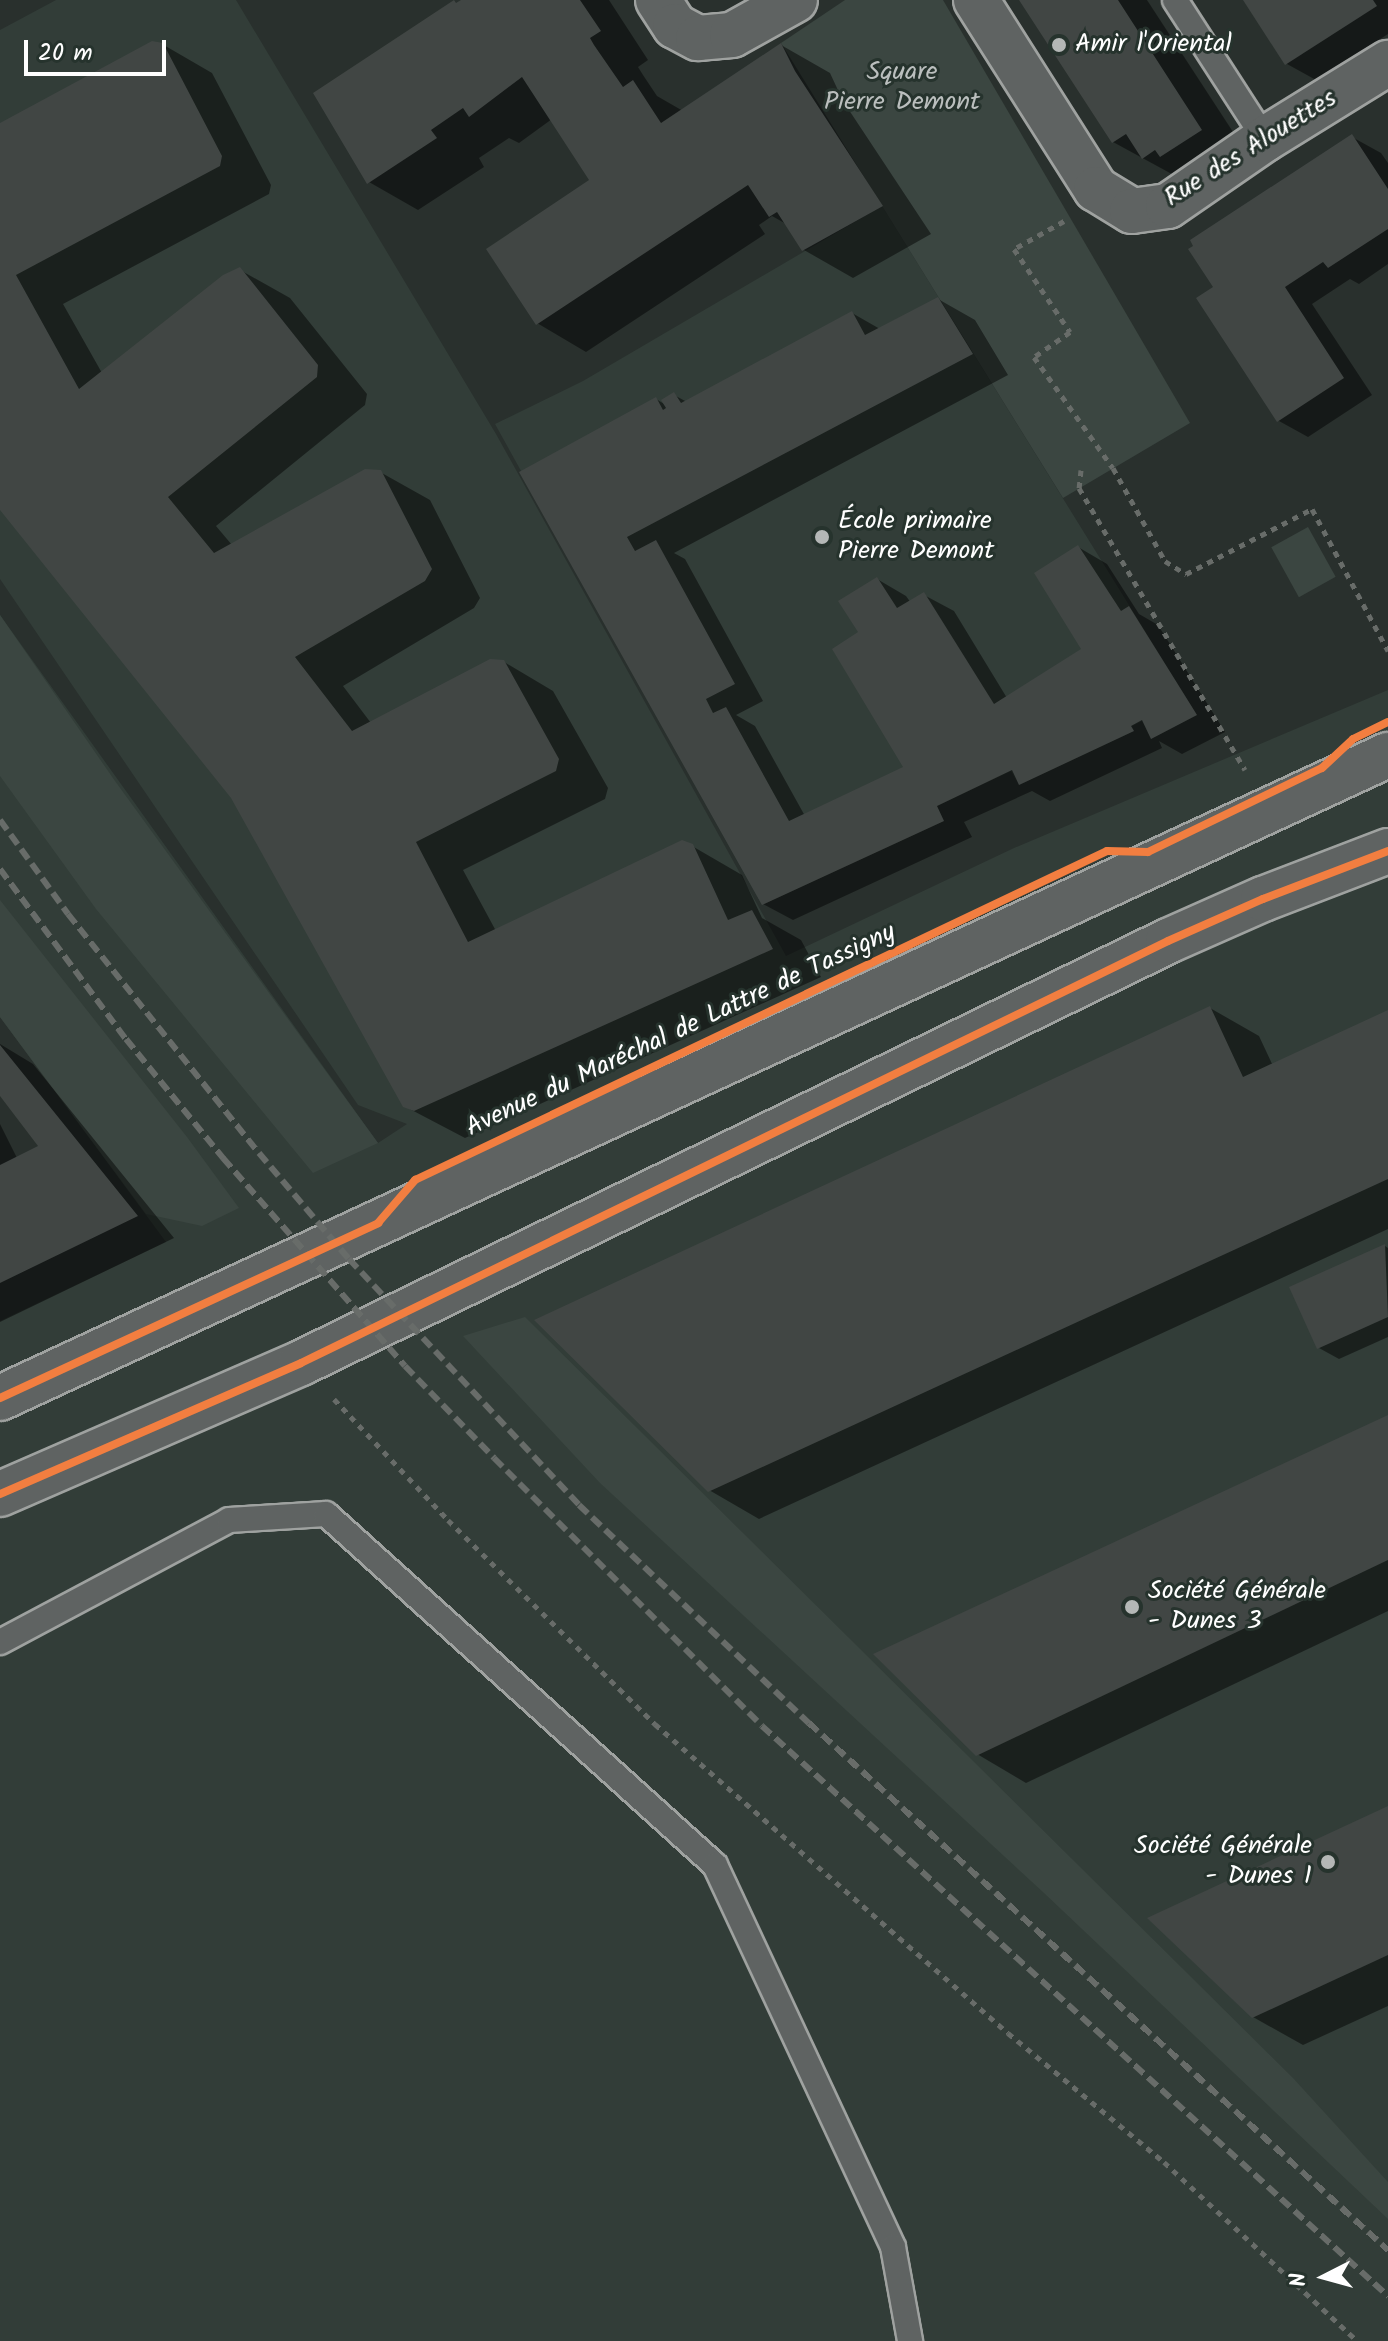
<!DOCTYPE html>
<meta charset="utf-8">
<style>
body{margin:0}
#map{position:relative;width:1388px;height:2341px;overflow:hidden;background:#29302d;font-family:Kalam,sans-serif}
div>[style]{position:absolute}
.built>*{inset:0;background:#323d38}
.green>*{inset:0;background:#3b4641;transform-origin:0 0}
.shadow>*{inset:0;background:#0007}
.building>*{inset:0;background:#414644}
.path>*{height:5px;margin-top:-2.5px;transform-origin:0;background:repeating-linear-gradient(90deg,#686c69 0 6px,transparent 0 12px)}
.roads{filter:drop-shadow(2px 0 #9fa2a0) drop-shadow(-2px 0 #9fa2a0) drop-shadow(0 2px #9fa2a0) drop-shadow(0 -2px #9fa2a0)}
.service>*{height:24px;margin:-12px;padding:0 12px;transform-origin:12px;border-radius:12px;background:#5f6362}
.minor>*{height:44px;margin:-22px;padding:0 22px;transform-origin:22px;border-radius:22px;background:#5f6362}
.primary>*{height:44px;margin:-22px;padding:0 22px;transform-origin:22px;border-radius:22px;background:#5f6362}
.rail>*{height:6px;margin-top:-3px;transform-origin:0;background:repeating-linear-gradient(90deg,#686c69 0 12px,transparent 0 18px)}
.cycleway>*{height:8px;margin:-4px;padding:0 4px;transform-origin:4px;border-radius:4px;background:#f27e40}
.dots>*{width:22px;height:22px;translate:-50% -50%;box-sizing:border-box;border:4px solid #26332d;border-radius:50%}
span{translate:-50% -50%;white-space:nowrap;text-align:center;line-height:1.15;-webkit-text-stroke:6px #26332d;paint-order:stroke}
.poi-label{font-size:26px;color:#fff}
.left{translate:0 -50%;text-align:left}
.right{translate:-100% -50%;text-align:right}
.park-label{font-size:26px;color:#bbbfbe}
.street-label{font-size:26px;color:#fff}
.north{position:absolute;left:1284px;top:2237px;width:80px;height:80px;-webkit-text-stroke:6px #26332d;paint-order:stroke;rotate:264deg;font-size:22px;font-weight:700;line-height:32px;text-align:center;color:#fff}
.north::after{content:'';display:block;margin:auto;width:28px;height:36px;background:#fff;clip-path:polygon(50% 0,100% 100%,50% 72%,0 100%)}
.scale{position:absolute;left:24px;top:40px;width:142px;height:36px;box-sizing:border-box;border:4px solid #fff;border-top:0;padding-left:10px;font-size:24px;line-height:28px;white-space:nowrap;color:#fff;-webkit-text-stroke:6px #26332d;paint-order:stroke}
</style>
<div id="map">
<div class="built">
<div style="clip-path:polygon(56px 0,236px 0,496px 434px,786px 956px,1014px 848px,1388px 690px,1388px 2341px,0 2341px,0 1321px,166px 1242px,0 1017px,0 615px,378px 1143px,407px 1124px,358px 1105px,0 579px,0 30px)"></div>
<div style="clip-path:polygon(882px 206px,1197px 715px,1151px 739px,1142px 721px,1132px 726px,1134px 731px,1019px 785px,1011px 771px,937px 806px,944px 821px,762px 905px,495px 424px,583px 381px)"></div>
</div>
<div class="green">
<div style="clip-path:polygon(845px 0,943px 0,1190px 423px,1063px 498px,781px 43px)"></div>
<div style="left:1308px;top:527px;width:57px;height:42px;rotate:61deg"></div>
<div style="clip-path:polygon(0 615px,115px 781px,378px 1143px,313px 1173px,96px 909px,0 776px)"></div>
<div style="clip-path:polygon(0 900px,187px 1137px,239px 1208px,202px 1226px,146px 1214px,0 1017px)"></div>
<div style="clip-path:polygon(525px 1317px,1293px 2078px,1388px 2182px,1388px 2219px,1044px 1893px,600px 1483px,463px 1336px)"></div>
</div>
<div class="shadow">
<div style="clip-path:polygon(463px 0,609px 0,648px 60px,638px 67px,643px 75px,657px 96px,683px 111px,781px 45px,830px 73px,843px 101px,931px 234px,853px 278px,804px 250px,788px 225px,772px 216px,759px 225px,765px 234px,586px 352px,537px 323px,592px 180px,552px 119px,519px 143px,509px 138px,479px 158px,484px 167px,418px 210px,369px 182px)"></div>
<div style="clip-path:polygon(1022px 0,1147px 0,1250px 158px,1192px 185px,1113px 142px)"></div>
<div style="clip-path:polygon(1245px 0,1388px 0,1388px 34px,1316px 80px,1287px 64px)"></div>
<div style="clip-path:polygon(162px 44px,212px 73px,271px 185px,269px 194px,63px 304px,102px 373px,240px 270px,290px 298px,367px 394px,365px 405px,216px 526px,232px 545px,380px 472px,430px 500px,480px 598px,474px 608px,343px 686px,371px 723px,504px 662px,553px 691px,608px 788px,605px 799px,463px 870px,496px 931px,692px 846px,742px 875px,762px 918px,801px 940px,821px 977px,465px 1138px,404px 1106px,233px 797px,0 507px,0 125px)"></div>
<div style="clip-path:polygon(1352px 137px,1381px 153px,1388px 163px,1388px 264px,1359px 284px,1350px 279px,1312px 304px,1372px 395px,1308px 437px,1279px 421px,1216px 288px)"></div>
<div style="clip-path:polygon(938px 299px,975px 320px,1008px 375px,674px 553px,685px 559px,763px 701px,736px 715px,755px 726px,805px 816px,906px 767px,860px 633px,877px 579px,906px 596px,911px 603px,924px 595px,954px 611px,1007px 698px,1084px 650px,1078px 547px,1107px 564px,1139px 614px,1158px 625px,1225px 732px,1182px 754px,1159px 741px,1162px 748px,1050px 801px,1032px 791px,964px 822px,972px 837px,793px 920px,763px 904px,574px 564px,656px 399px,666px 405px,674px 395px,687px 402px,852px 313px,880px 329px)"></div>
<div style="clip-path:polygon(1210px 1008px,1259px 1036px,1273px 1066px,1388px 1012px,1388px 1229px,759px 1519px,709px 1490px)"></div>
<div style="clip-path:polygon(0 1044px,33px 1064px,174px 1238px,0 1322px,0 1124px,17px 1158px,41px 1147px,0 1090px)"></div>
<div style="clip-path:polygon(1385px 1246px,1388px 1248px,1388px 1337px,1339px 1359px,1319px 1348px,1291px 1288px)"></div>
<div style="clip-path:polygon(1388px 1417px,1388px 1611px,1026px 1783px,977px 1754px)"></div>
<div style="clip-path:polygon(1388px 1808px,1388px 2006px,1303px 2045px,1253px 2017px)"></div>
</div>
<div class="building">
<div style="clip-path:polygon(454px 0,456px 3px,461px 0,580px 0,601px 31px,590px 38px,594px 45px,623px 87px,633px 80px,661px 123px,781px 43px,795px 71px,883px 206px,802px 251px,777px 212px,769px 217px,748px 185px,536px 325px,486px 249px,589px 180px,522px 77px,469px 117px,463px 108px,431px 130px,437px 138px,367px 184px,313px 93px)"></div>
<div style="clip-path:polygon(1019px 0,1118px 0,1202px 130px,1160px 157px,1155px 150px,1142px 159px,1126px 134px,1112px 143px)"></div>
<div style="clip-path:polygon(1243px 0,1373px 0,1377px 6px,1285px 65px)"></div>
<div style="clip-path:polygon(152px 41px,163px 43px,222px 156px,220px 166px,16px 275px,79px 389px,223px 275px,240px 267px,318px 365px,317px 377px,168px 497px,214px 553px,365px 469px,381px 470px,432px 569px,425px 581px,295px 657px,352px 731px,490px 659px,504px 660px,559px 759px,556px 771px,416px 842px,468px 942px,682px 840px,693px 844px,728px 920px,752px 910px,773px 949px,414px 1111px,403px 1107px,231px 798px,0 510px,0 123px)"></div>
<div style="clip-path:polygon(1352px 134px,1388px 189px,1388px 229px,1328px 268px,1323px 262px,1285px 287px,1344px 378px,1277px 422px,1196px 298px,1213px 287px,1188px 249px,1193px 246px,1190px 240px)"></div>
<div style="clip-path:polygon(938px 297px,973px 354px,627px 537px,635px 551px,656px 540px,735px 684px,706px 699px,713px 713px,726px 707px,789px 821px,903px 767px,832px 649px,858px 632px,838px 601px,877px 577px,897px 608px,924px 592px,994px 704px,1081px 649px,1034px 573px,1078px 545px,1121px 611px,1129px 606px,1197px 715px,1151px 739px,1142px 720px,1131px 726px,1134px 731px,1019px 785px,1012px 770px,937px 806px,944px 821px,762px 905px,519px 472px,656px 397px,663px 410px,666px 408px,661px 400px,674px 392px,681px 403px,852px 311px,865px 335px)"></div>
<div style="clip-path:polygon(1210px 1006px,1243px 1077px,1388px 1010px,1388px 1179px,708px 1492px,534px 1320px)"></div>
<div style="clip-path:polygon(0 1045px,138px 1216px,0 1283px,0 1165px,38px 1146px,0 1096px)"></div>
<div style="clip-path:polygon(1385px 1244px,1388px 1317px,1317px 1349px,1289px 1287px)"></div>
<div style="clip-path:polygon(1388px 1415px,1388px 1560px,976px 1756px,873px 1654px)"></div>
<div style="clip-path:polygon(1388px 1806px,1388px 1955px,1252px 2018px,1147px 1918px)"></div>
</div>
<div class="path">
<div style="left:1064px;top:221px;width:57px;rotate:150.8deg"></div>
<div style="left:1014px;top:249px;width:100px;rotate:56deg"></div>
<div style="left:1070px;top:332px;width:44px;rotate:145.2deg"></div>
<div style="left:1034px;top:357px;width:136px;rotate:54.6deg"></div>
<div style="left:1113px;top:468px;width:107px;rotate:60.8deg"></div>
<div style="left:1165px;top:561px;width:25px;rotate:32deg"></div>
<div style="left:1186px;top:574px;width:142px;rotate:-27.3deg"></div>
<div style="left:1312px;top:509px;width:161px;rotate:61.8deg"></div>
<div style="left:1081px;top:470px;width:18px;rotate:96deg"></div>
<div style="left:1079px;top:488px;width:327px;rotate:59.5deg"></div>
<div style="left:334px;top:1399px;width:166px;rotate:46.7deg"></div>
<div style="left:448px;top:1520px;width:291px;rotate:44.6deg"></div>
<div style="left:655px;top:1724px;width:469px;rotate:41.2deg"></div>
<div style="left:1008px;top:2033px;width:202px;rotate:39.6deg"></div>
<div style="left:1164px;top:2162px;width:263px;rotate:42.8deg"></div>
</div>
<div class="roads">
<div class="service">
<div style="left:1175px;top:0;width:166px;rotate:57.1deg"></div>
<div style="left:0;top:1642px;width:259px;rotate:-28deg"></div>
<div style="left:229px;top:1520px;width:97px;rotate:-3.5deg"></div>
<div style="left:326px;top:1514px;width:524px;rotate:42.06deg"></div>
<div style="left:715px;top:1865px;width:421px;rotate:65deg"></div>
<div style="left:893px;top:2247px;width:96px;rotate:79.7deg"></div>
</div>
<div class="minor">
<div style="left:658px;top:0;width:31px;rotate:57deg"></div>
<div style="left:675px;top:26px;width:26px;rotate:28deg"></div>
<div style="left:698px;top:38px;width:34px;rotate:-5deg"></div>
<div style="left:732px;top:35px;width:72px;rotate:-29.1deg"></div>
<div style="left:976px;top:0;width:224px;rotate:57.6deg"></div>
<div style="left:1096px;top:189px;width:42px;rotate:31.4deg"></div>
<div style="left:1132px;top:211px;width:36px;rotate:-8deg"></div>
<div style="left:1168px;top:206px;width:118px;rotate:-34.6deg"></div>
<div style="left:1265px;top:139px;width:145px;rotate:-31.7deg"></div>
</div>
<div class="primary">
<div style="left:0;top:1398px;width:1530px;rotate:-24.86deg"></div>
<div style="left:0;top:1494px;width:328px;rotate:-23.5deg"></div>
<div style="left:301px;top:1363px;width:964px;rotate:-25.95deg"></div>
<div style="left:1168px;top:941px;width:104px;rotate:-23.9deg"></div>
<div style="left:1263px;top:899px;width:134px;rotate:-21deg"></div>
</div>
</div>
<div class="rail">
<div style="left:0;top:820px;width:116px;rotate:54.1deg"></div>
<div style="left:68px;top:914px;width:306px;rotate:51.4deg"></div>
<div style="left:259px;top:1153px;width:139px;rotate:49.7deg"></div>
<div style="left:349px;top:1259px;width:337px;rotate:46.9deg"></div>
<div style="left:579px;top:1505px;width:317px;rotate:43.5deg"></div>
<div style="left:809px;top:1723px;width:783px;rotate:42.31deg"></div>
<div style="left:0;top:869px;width:212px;rotate:53.5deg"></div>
<div style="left:126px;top:1039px;width:154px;rotate:50.8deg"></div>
<div style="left:223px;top:1158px;width:276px;rotate:48.8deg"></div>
<div style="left:405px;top:1366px;width:128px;rotate:45.9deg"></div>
<div style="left:494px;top:1458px;width:379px;rotate:45deg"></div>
<div style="left:762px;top:1726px;width:847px;rotate:42.32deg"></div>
</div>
<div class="cycleway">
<div style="left:0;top:1398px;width:417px;rotate:-24.8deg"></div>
<div style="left:378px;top:1223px;width:57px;rotate:-49.3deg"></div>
<div style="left:415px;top:1180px;width:766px;rotate:-25.43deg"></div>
<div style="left:1107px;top:851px;width:41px;rotate:1.4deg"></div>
<div style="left:1148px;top:852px;width:193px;rotate:-25.8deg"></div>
<div style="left:1322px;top:768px;width:42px;rotate:-43.1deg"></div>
<div style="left:1353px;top:739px;width:39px;rotate:-26deg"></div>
<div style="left:0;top:1494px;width:328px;rotate:-23.5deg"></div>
<div style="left:301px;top:1363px;width:964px;rotate:-25.95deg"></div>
<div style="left:1168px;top:941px;width:104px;rotate:-23.9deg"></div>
<div style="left:1263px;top:899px;width:134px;rotate:-21deg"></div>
</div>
<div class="dots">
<div style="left:1059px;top:45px;background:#b4b7b6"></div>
<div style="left:822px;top:537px;background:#b4b7b6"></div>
<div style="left:1132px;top:1607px;background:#b4b7b6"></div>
<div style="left:1328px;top:1862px;background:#b4b7b6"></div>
</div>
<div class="poi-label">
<span class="left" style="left:1075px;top:45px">Amir l'Oriental</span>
<span class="left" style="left:838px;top:537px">École primaire<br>Pierre Demont</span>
<span class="left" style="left:1148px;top:1607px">Société Générale<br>- Dunes 3</span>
<span class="right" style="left:1312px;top:1862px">Société Générale<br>- Dunes 1</span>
</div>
<div class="park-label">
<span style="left:902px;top:88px">Square<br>Pierre Demont</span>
</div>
<div class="street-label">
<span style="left:1251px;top:149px;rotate:-32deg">Rue des Alouettes</span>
<span style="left:681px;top:1031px;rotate:-25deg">Avenue du Maréchal de Lattre de Tassigny</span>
</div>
<div class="north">N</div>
<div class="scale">20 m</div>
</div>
